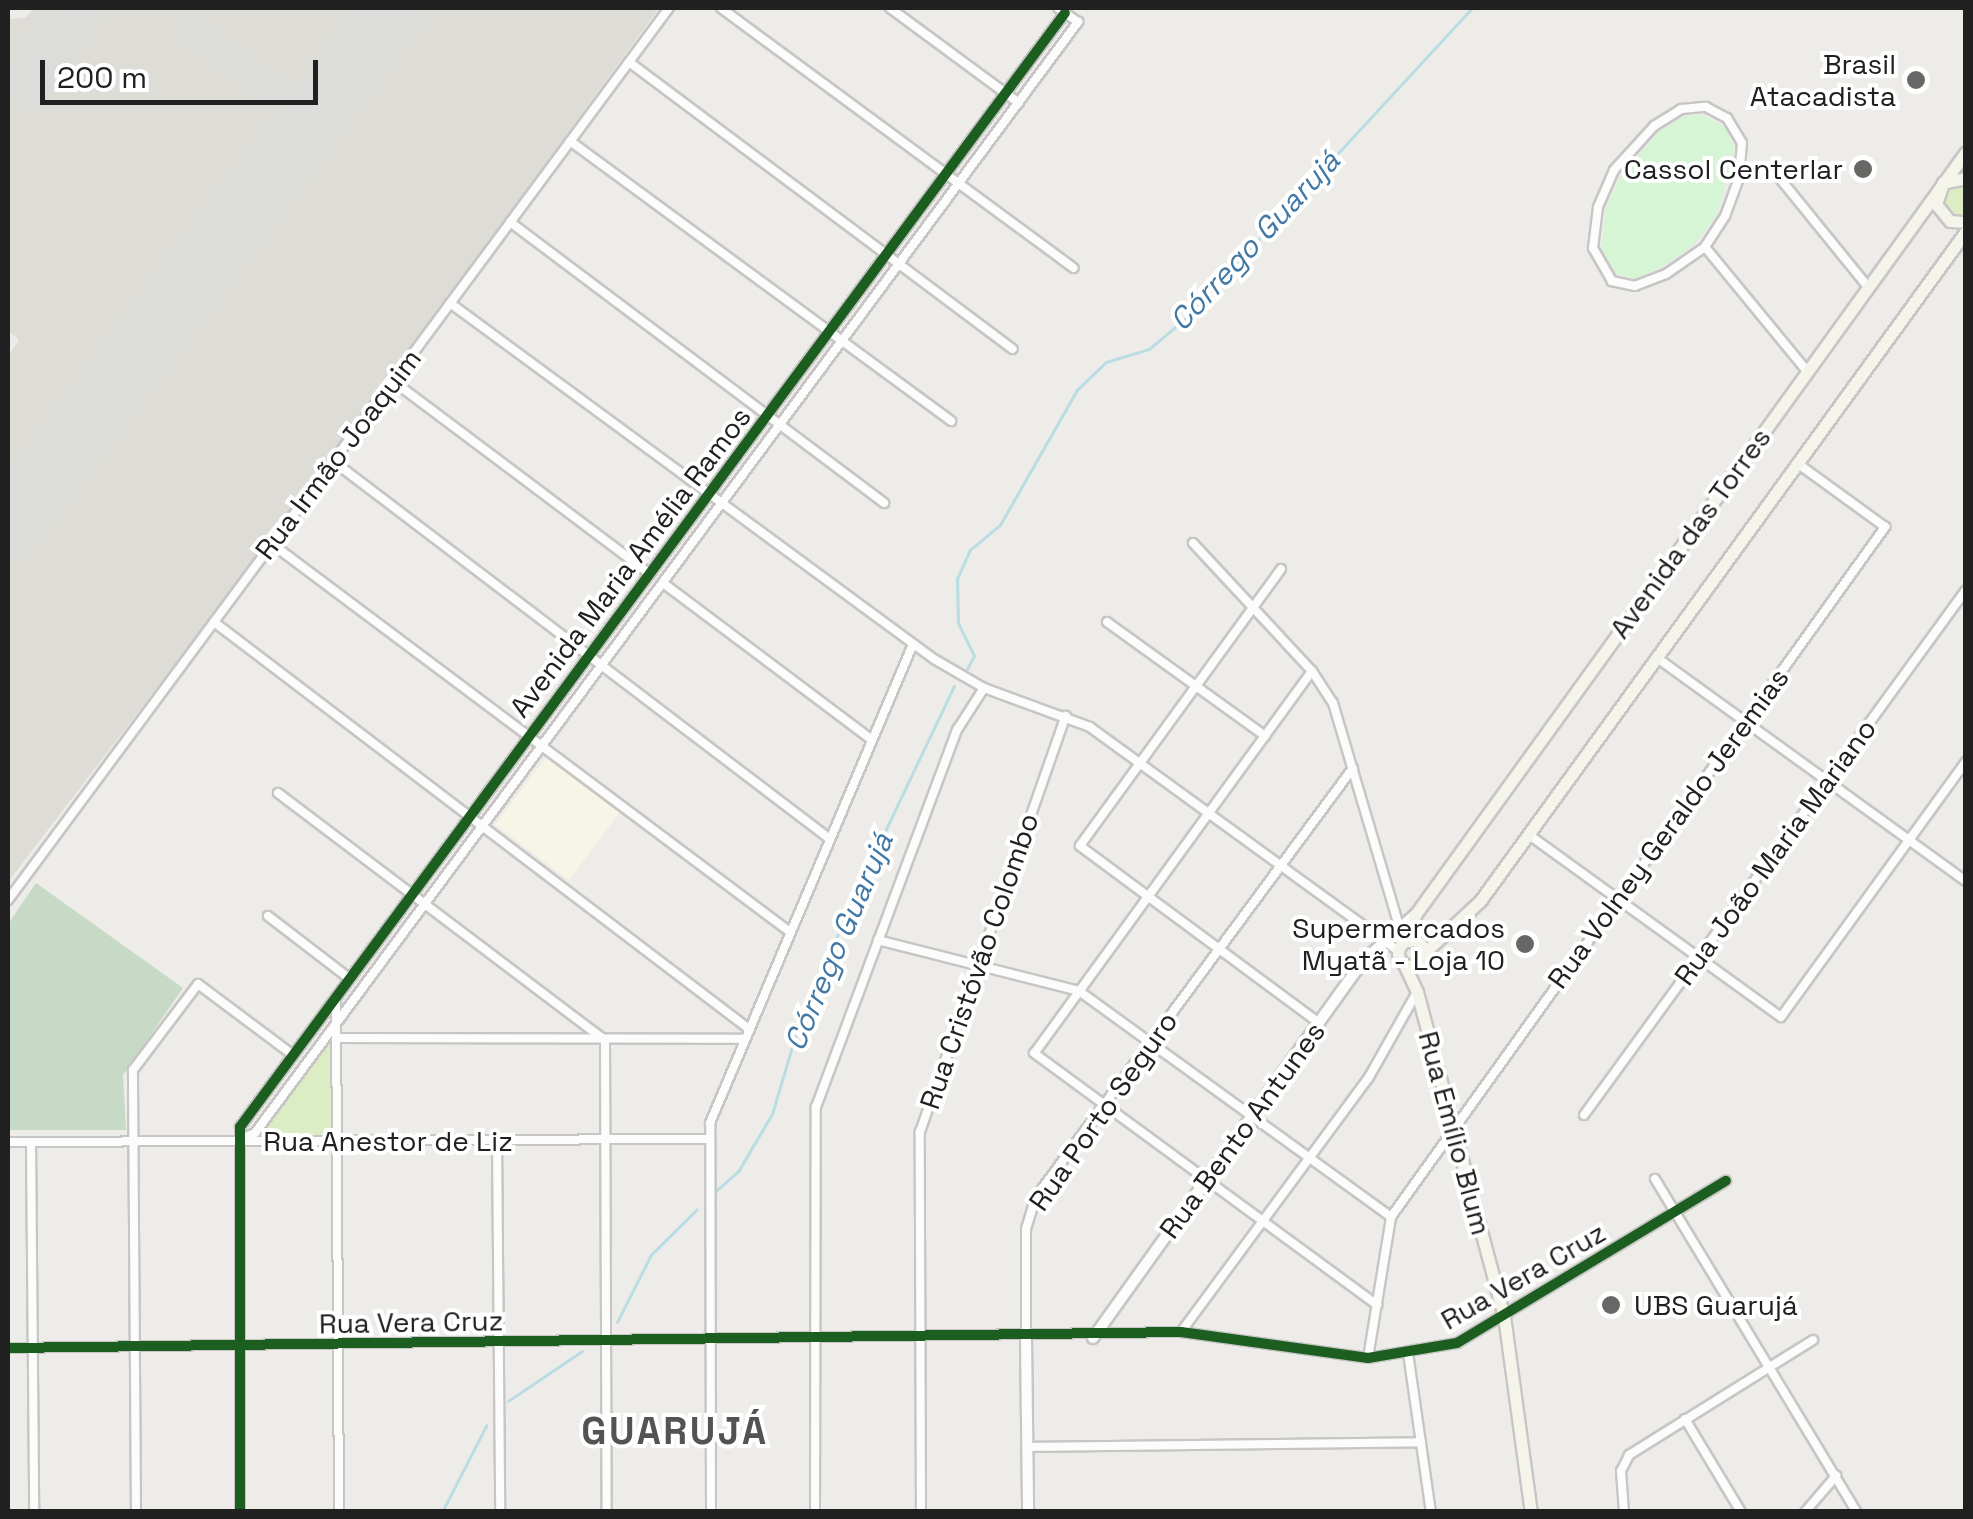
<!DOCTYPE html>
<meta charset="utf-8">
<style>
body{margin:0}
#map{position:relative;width:1973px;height:1519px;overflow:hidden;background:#eeece9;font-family:"Space Grotesk",sans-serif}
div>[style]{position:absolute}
.education>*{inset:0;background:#f7f5e5;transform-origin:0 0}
.airport>*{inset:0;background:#dedcd7}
.grass>*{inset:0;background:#dcedc6}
.cemetery>*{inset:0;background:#c6dac6}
.park>*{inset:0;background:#d5f5d4}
.stream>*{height:2.5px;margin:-1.25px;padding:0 1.25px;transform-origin:1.25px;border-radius:1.25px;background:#badde3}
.taxiway>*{height:25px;margin:-12.5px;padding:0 12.5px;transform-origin:12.5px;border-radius:12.5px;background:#dcdcda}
.runway>*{height:62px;margin:-31px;padding:0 31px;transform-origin:31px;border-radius:31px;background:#dcdcda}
.roads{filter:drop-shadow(2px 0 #c7c6c5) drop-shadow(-2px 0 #c7c6c5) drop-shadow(0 2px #c7c6c5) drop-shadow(0 -2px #c7c6c5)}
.minor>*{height:8px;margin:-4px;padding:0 4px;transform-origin:4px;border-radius:4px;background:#fcfcfc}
.tertiary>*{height:10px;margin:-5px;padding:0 5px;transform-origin:5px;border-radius:5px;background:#fcfcfc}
.secondary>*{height:11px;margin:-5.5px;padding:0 5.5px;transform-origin:5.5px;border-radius:5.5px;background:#f4f4eb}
.secondary>.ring{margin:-5.5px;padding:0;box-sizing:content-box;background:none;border:11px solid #f4f4eb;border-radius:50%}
.cycleway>*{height:10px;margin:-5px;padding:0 5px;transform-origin:5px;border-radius:5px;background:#1b5e20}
.dots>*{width:28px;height:28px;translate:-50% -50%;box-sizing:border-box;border:5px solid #fff;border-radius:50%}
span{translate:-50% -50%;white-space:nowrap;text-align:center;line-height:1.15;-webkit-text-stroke:8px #fff;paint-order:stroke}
.poi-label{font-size:28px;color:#202020}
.right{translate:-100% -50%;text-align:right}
.left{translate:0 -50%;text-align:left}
.street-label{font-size:28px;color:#202020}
.water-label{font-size:30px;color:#4178a6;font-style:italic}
.district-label{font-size:38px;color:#535353;font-weight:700;letter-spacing:2.5px}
.frame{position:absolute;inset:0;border:10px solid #202020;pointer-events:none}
.scale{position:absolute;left:40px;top:60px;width:278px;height:45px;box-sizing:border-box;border:5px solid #202020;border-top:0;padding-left:12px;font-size:30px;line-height:35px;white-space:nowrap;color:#202020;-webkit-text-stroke:8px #fff;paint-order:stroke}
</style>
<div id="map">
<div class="education">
<div style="left:547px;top:756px;width:92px;height:86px;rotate:37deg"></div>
</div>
<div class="airport">
<div style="clip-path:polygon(34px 8px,659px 8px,292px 511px,8px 882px,8px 356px,19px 340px,8px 331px,8px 19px,26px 18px)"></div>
</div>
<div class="grass">
<div style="clip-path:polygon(1965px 182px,1965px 215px,1950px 214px,1942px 204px,1946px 186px)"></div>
<div style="clip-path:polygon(337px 1022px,337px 1141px,237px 1141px,255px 1133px)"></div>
</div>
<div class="cemetery">
<div style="clip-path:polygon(36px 883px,183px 988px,123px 1075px,126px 1130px,8px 1130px,8px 924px)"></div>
</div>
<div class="park">
<div style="clip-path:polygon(1704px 115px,1726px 128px,1735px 151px,1718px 212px,1696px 243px,1664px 266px,1635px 279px,1616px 274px,1601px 248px,1606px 209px,1621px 174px,1659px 132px,1684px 116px)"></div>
</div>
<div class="stream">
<div style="left:967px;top:669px;width:15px;rotate:-62deg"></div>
<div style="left:974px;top:656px;width:37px;rotate:-116deg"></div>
<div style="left:958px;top:623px;width:44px;rotate:-91.3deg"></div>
<div style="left:957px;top:579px;width:32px;rotate:-66deg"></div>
<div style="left:970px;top:550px;width:39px;rotate:-40deg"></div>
<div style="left:1000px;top:525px;width:155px;rotate:-60.3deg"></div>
<div style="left:1077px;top:390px;width:40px;rotate:-44deg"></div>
<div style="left:1106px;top:362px;width:45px;rotate:-16.8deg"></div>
<div style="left:1149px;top:349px;width:47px;rotate:-39.8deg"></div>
<div style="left:1185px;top:319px;width:423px;rotate:-47.3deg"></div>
<div style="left:716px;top:1191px;width:31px;rotate:-42deg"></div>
<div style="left:739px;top:1170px;width:65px;rotate:-59.5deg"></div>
<div style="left:772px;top:1114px;width:80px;rotate:-73.4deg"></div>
<div style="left:795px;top:1037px;width:143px;rotate:-67.4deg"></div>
<div style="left:850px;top:905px;width:242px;rotate:-64.6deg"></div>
<div style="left:617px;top:1322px;width:75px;rotate:-63.1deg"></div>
<div style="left:651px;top:1255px;width:64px;rotate:-45deg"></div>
<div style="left:508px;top:1401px;width:89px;rotate:-34deg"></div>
<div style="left:442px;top:1512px;width:97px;rotate:-62.9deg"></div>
</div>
<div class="taxiway">
<div style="left:70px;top:8px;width:17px;rotate:33deg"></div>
<div style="left:47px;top:21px;width:27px;rotate:33deg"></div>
<div style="left:190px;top:29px;width:120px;rotate:36.9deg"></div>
<div style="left:286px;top:101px;width:40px;rotate:75.6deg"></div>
<div style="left:27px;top:47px;width:33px;rotate:38deg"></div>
<div style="left:10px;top:74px;width:30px;rotate:37deg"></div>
<div style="left:29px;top:99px;width:69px;rotate:-53.8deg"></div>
<div style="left:286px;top:101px;width:43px;rotate:-7.9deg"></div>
</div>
<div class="runway">
<div style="left:8px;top:527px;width:647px;rotate:-53.36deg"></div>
</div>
<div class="roads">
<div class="minor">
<div style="left:721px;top:8px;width:438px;rotate:36.4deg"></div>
<div style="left:890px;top:8px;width:160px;rotate:36.4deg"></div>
<div style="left:629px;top:62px;width:479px;rotate:36.8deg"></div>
<div style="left:1706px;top:107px;width:24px;rotate:28deg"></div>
<div style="left:1727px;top:118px;width:29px;rotate:59deg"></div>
<div style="left:1742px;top:143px;width:35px;rotate:95deg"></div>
<div style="left:1739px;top:178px;width:40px;rotate:110.2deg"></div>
<div style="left:1725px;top:216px;width:37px;rotate:123deg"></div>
<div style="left:1705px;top:247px;width:47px;rotate:145.3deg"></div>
<div style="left:1666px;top:274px;width:33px;rotate:159deg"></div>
<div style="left:1635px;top:286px;width:24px;rotate:-168deg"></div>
<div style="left:1612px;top:281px;width:38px;rotate:-120deg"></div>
<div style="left:1593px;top:248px;width:41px;rotate:-83deg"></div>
<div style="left:1598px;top:207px;width:40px;rotate:-66.6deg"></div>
<div style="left:1614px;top:170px;width:59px;rotate:-47.7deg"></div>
<div style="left:1654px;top:126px;width:32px;rotate:-32deg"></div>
<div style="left:1681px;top:109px;width:25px;rotate:-5deg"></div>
<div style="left:570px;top:141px;width:473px;rotate:36.3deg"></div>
<div style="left:1773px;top:170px;width:151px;rotate:50.9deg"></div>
<div style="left:510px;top:222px;width:468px;rotate:36.9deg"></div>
<div style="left:1705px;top:247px;width:161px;rotate:50.6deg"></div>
<div style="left:450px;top:303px;width:601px;rotate:36.34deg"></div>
<div style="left:934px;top:659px;width:58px;rotate:30.1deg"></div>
<div style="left:984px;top:688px;width:113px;rotate:20.2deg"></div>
<div style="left:1090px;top:727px;width:381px;rotate:36deg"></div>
<div style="left:393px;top:381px;width:321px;rotate:36.9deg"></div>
<div style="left:333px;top:461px;width:624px;rotate:37.26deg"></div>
<div style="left:1193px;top:543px;width:175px;rotate:47.1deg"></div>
<div style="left:1312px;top:671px;width:38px;rotate:57deg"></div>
<div style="left:1333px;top:703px;width:250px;rotate:73.5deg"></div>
<div style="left:272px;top:544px;width:647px;rotate:36.83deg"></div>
<div style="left:1281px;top:569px;width:342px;rotate:126deg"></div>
<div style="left:1080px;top:846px;width:297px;rotate:36.5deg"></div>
<div style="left:663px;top:583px;width:261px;rotate:36.9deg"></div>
<div style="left:214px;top:622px;width:672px;rotate:37.26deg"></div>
<div style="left:1107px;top:622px;width:195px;rotate:35.8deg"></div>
<div style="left:1656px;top:657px;width:382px;rotate:35.9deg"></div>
<div style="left:1312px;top:671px;width:472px;rotate:126deg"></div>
<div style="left:1034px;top:1053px;width:426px;rotate:36.3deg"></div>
<div style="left:278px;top:793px;width:410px;rotate:37.1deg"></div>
<div style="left:605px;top:1040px;width:472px;rotate:89.8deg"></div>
<div style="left:1528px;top:834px;width:312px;rotate:35.9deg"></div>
<div style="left:1781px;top:1017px;width:316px;rotate:-54.1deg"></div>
<div style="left:8px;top:900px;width:1110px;rotate:-53.46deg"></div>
<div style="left:268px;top:916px;width:103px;rotate:37.5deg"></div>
<div style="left:878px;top:940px;width:207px;rotate:14.2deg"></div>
<div style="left:1079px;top:991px;width:385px;rotate:35.9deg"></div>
<div style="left:336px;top:997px;width:515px;rotate:89.67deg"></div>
<div style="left:337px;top:1038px;width:407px;rotate:0.1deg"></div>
<div style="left:1584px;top:1115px;width:649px;rotate:-53.96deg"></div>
<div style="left:497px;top:1140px;width:372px;rotate:89.5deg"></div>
<div style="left:237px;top:1141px;width:20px;rotate:-24deg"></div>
<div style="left:255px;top:1133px;width:1383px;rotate:-53.47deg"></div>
<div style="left:1078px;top:22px;width:24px;rotate:-145deg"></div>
<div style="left:8px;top:1142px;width:700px;rotate:-0.25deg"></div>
<div style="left:31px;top:1142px;width:370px;rotate:89.5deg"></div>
<div style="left:1655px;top:1179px;width:389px;rotate:58.8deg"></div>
<div style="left:1181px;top:1332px;width:317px;rotate:-53.6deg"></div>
<div style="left:1369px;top:1077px;width:98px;rotate:-60.5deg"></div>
<div style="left:1026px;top:1339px;width:110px;rotate:-90deg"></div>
<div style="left:1026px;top:1229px;width:34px;rotate:-73deg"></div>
<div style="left:1036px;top:1197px;width:533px;rotate:-53.54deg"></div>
<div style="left:8px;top:1348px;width:1173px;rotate:-0.78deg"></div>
<div style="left:1181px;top:1332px;width:189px;rotate:7.9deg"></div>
<div style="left:1368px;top:1358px;width:90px;rotate:-9.6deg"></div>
<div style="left:1457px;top:1343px;width:314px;rotate:-31.1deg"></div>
<div style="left:1408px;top:1353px;width:161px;rotate:81.8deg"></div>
<div style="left:1368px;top:1358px;width:143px;rotate:-80.7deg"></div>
<div style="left:1391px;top:1217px;width:849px;rotate:-54.4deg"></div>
<div style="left:1885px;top:527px;width:109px;rotate:-144deg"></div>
<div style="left:1685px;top:1419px;width:109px;rotate:58.9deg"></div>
<div style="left:1028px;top:1447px;width:393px;rotate:-0.7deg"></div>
<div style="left:136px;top:1512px;width:442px;rotate:-90.4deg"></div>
<div style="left:133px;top:1070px;width:108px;rotate:-52.9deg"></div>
<div style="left:198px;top:984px;width:119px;rotate:36.8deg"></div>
<div style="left:240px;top:1512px;width:385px;rotate:-90deg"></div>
<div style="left:240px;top:1127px;width:1386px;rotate:-53.48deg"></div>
<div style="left:711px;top:1512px;width:389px;rotate:-90.1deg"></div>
<div style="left:710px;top:1123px;width:520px;rotate:-67.03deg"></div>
<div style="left:815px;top:1512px;width:405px;rotate:-89.9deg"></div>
<div style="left:816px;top:1107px;width:403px;rotate:-69.5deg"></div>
<div style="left:957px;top:730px;width:50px;rotate:-57.3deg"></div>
<div style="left:921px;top:1512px;width:380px;rotate:-90.2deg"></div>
<div style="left:920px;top:1132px;width:441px;rotate:-70.7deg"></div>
<div style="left:1624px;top:1512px;width:41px;rotate:-94.2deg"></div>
<div style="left:1621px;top:1471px;width:18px;rotate:-63deg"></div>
<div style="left:1629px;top:1455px;width:217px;rotate:-32deg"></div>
<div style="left:1805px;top:1512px;width:48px;rotate:-49.3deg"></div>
</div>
<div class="tertiary">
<div style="left:1093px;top:1338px;width:462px;rotate:-54.4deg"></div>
<div style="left:1362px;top:962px;width:71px;rotate:-41.6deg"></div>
<div style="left:1026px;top:1339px;width:173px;rotate:89.3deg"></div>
</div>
<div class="secondary">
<div style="left:1966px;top:178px;width:24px;rotate:168deg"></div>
<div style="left:1943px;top:183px;width:22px;rotate:108deg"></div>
<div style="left:1936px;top:204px;width:22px;rotate:51deg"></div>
<div style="left:1950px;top:221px;width:16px;rotate:4deg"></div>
<div class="ring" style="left:1398px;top:940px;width:15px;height:15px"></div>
<div style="left:1409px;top:941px;width:27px;rotate:-77deg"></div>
<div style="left:1415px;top:915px;width:941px;rotate:-54.17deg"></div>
<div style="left:1424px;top:953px;width:76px;rotate:-42.9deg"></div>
<div style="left:1480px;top:901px;width:828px;rotate:-54.04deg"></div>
<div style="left:1404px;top:964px;width:31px;rotate:65deg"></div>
<div style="left:1417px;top:992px;width:335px;rotate:75deg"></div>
<div style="left:1504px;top:1316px;width:198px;rotate:82.2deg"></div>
</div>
</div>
<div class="cycleway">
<div style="left:8px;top:1348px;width:1173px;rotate:-0.78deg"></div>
<div style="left:1181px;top:1332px;width:189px;rotate:7.9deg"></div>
<div style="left:1368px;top:1358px;width:90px;rotate:-9.6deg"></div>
<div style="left:1457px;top:1343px;width:314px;rotate:-31.1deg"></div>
<div style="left:240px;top:1512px;width:385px;rotate:-90deg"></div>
<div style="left:240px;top:1127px;width:1386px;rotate:-53.48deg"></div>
</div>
<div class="dots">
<div style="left:1916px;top:80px;background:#686766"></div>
<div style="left:1863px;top:169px;background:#686766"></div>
<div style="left:1525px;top:944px;background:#686766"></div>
<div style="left:1611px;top:1305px;background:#686766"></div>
</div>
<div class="poi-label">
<span class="right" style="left:1896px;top:80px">Brasil<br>Atacadista</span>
<span class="right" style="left:1843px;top:169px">Cassol Centerlar</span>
<span class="right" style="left:1505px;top:944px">Supermercados<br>Myatã - Loja 10</span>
<span class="left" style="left:1634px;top:1305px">UBS Guarujá</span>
</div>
<div class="street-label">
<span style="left:338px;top:454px;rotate:-53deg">Rua Irmão Joaquim</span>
<span style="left:1690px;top:533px;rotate:-54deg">Avenida das Torres</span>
<span style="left:630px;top:562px;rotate:-53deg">Avenida Maria Amélia Ramos</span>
<span style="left:1668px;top:828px;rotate:-54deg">Rua Volney Geraldo Jeremias</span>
<span style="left:1775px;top:852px;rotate:-54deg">Rua João Maria Mariano</span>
<span style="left:979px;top:961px;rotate:-71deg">Rua Cristóvão Colombo</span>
<span style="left:1103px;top:1111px;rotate:-55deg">Rua Porto Seguro</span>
<span style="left:1242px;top:1130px;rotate:-54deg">Rua Bento Antunes</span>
<span style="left:1455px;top:1133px;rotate:75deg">Rua Emílio Blum</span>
<span style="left:388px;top:1141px">Rua Anestor de Liz</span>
<span style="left:1523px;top:1276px;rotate:-30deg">Rua Vera Cruz</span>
<span style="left:411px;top:1322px;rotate:-1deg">Rua Vera Cruz</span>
</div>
<div class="water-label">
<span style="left:1255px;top:241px;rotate:-47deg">Córrego Guarujá</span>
<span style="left:839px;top:942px;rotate:-67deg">Córrego Guarujá</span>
</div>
<div class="district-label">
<span style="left:675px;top:1432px">GUARUJÁ</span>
</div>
<div class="frame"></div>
<div class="scale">200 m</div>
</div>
